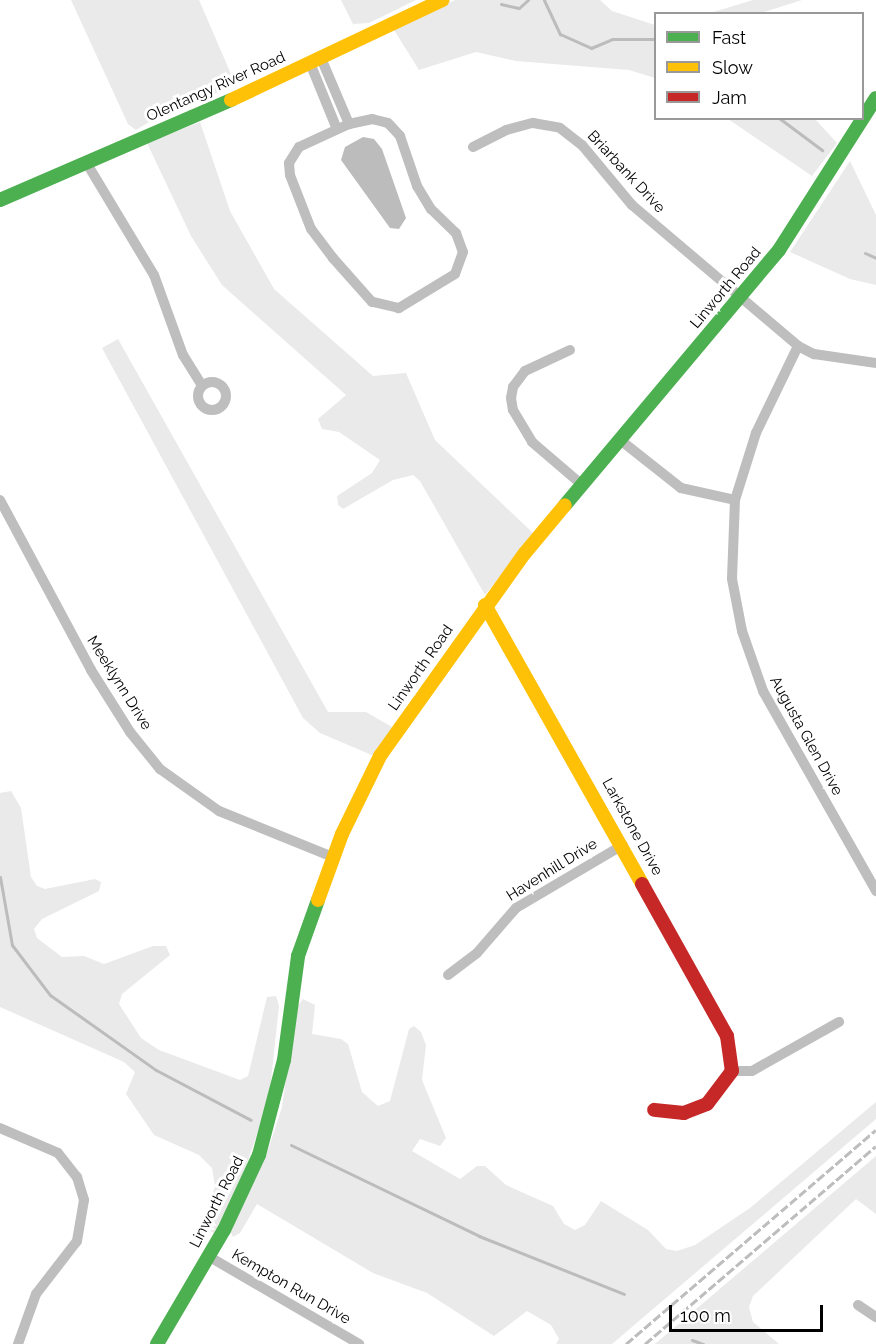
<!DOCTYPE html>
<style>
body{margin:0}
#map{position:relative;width:876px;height:1344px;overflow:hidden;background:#fff;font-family:Raleway,sans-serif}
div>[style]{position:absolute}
.green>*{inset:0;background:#eaeaea}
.water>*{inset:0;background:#bcbcbc}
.stream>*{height:3px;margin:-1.5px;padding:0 1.5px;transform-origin:1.5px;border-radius:1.5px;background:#bcbcbc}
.street>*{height:10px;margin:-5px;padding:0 5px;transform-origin:5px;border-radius:5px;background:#bebebe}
.street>.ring{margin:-5px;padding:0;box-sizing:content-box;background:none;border:10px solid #bebebe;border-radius:50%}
.fast>*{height:14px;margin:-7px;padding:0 7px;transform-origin:7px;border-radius:7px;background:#4caf50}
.slow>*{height:14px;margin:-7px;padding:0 7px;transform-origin:7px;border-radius:7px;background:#ffc107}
.jam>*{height:14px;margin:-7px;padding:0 7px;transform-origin:7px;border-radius:7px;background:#c62828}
.rail>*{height:3px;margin-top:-1.5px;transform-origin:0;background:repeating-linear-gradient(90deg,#bdbdbd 0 9px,transparent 0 12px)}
span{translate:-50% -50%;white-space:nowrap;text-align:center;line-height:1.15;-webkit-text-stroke:6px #fff;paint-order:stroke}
.street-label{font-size:15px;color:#000}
.legend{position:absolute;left:654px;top:12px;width:210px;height:108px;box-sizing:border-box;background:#fff;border:2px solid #999;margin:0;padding:8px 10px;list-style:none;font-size:18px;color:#000}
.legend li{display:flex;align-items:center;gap:12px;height:30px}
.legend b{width:30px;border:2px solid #999}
.scale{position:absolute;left:669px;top:1305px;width:154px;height:27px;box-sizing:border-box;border:3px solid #000;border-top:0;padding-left:8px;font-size:18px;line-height:21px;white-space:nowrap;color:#000;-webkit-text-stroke:4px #fff;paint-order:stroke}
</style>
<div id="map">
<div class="green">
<div style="clip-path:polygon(71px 0,199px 0,231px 74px,230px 88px,159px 116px,136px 130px,128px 124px)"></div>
<div style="clip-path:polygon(341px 0,416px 0,369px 23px,353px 24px)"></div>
<div style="clip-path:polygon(455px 0,600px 0,612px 11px,655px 25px,655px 78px,629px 70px,516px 61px,476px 52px,419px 70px,394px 30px)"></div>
<div style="clip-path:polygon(753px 0,802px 0,761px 13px,710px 13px)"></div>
<div style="clip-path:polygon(728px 119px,815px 119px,837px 143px,812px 176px)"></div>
<div style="clip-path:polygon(200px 122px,230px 211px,274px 289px,373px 376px,406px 373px,435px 440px,534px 534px,485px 595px,420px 481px,413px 475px,393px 480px,343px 509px,338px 505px,337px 496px,372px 473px,380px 460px,339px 432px,322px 429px,318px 419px,346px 395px,222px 285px,191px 236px,147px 143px)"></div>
<div style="clip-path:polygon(850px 161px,876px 215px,876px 285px,850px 279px,790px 252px)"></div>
<div style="clip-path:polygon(118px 339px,328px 712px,366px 712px,392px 727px,374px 756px,320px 733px,303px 718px,102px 348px)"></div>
<div style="clip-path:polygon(11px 791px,21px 808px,31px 877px,37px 886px,45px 889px,95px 879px,101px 882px,99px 891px,42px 919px,34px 929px,37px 938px,62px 957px,84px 956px,104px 964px,153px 946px,166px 946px,170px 955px,122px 994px,119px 1004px,141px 1038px,159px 1050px,240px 1080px,248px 1076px,267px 997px,276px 996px,279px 1006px,269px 1099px,240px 1184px,214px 1233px,202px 1227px,215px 1186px,212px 1168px,199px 1155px,154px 1135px,126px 1094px,135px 1072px,124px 1062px,0 1007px,0 793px)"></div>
<div style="clip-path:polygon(303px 999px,315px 1005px,312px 1034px,341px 1039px,348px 1044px,362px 1092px,378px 1106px,390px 1101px,409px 1029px,414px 1026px,421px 1032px,426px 1045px,422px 1080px,446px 1138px,440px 1146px,420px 1139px,412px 1151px,460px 1179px,477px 1166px,485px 1166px,506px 1185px,553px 1206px,564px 1224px,575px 1230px,585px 1225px,601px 1201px,648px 1230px,666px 1249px,677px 1251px,695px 1245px,750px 1208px,876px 1102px,876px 1119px,612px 1344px,556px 1344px,559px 1339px,551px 1325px,527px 1311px,494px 1336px,427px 1293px,373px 1273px,257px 1204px,240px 1233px,233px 1237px,230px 1231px,269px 1147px,282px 1107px,296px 1008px)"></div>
<div style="clip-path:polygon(876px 1156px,876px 1214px,856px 1199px,753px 1296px,749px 1307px,753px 1322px,779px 1344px,655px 1344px)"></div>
</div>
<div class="water">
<div style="clip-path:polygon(363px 137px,374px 139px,382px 149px,406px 218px,399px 229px,390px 228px,341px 160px,345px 147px)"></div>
</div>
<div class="stream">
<div style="left:544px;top:0;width:38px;rotate:65deg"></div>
<div style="left:560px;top:34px;width:34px;rotate:24deg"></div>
<div style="left:591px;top:48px;width:23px;rotate:-23deg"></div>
<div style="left:612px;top:39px;width:44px"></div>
<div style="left:501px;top:4px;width:18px;rotate:13deg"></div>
<div style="left:519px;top:8px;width:12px;rotate:-42deg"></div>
<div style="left:779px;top:118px;width:54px;rotate:36.7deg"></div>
<div style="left:865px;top:253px;width:12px;rotate:24deg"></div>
<div style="left:0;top:877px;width:69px;rotate:80deg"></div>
<div style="left:12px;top:945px;width:63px;rotate:52.8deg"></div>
<div style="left:50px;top:995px;width:130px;rotate:35.3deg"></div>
<div style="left:156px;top:1070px;width:107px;rotate:27.8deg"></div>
<div style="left:291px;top:1145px;width:209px;rotate:25.8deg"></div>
<div style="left:479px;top:1236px;width:156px;rotate:21.8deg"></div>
<div style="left:692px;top:1340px;width:12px;rotate:20deg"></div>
</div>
<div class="street">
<div style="left:321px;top:58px;width:72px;rotate:67deg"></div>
<div style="left:310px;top:63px;width:71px;rotate:67.8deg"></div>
<div style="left:372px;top:119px;width:16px;rotate:14deg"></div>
<div style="left:388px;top:123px;width:18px;rotate:47deg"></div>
<div style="left:400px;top:136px;width:53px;rotate:71.2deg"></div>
<div style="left:417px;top:186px;width:27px;rotate:59deg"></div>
<div style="left:431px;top:209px;width:35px;rotate:44deg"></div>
<div style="left:456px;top:233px;width:20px;rotate:70deg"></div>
<div style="left:463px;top:252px;width:23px;rotate:110deg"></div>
<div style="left:455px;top:274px;width:66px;rotate:148.7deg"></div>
<div style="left:399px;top:308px;width:28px;rotate:-167deg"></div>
<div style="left:372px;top:302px;width:59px;rotate:-131.6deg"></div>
<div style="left:333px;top:258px;width:36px;rotate:-127deg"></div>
<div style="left:311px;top:229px;width:58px;rotate:-111.3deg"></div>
<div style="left:290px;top:175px;width:12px;rotate:-95deg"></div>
<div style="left:289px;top:163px;width:19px;rotate:-58deg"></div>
<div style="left:299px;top:147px;width:55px;rotate:-24.7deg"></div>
<div style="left:349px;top:124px;width:24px;rotate:-12deg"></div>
<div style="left:473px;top:147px;width:37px;rotate:-27deg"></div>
<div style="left:506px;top:130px;width:28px;rotate:-15deg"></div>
<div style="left:533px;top:123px;width:27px;rotate:10deg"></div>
<div style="left:560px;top:128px;width:28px;rotate:38deg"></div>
<div style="left:582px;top:145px;width:78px;rotate:50.2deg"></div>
<div style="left:632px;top:205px;width:218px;rotate:40.3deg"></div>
<div style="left:798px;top:346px;width:18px;rotate:27deg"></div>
<div style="left:814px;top:354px;width:63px;rotate:8.3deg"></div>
<div style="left:86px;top:162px;width:132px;rotate:59deg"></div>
<div style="left:154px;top:275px;width:85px;rotate:70.1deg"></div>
<div style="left:183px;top:355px;width:36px;rotate:58deg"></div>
<div style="left:798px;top:346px;width:97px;rotate:115.8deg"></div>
<div style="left:756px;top:433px;width:70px;rotate:107.4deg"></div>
<div style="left:735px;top:500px;width:79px;rotate:92.2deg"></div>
<div style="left:732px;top:579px;width:53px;rotate:79.1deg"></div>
<div style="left:742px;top:631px;width:64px;rotate:70.7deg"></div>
<div style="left:763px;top:691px;width:230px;rotate:60.5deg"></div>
<div style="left:570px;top:350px;width:50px;rotate:155deg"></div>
<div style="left:525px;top:371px;width:20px;rotate:127deg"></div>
<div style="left:513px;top:387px;width:11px;rotate:100deg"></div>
<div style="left:511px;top:398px;width:12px;rotate:81deg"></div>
<div style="left:513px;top:410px;width:37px;rotate:59deg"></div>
<div style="left:532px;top:442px;width:65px;rotate:40.6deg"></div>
<div class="ring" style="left:198px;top:382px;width:18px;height:18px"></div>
<div style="left:619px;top:439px;width:79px;rotate:38.3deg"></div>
<div style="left:681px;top:488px;width:55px;rotate:12.5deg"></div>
<div style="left:0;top:500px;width:193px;rotate:61.8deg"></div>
<div style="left:91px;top:670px;width:73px;rotate:57.8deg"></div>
<div style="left:130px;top:732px;width:48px;rotate:51deg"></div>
<div style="left:160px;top:769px;width:72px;rotate:35.4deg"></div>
<div style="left:219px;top:811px;width:123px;rotate:22deg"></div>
<div style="left:448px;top:975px;width:36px;rotate:-37deg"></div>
<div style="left:477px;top:953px;width:60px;rotate:-49.1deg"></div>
<div style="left:516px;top:908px;width:124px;rotate:-30.5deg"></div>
<div style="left:732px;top:1071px;width:20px"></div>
<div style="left:752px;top:1071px;width:100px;rotate:-29.4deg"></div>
<div style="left:0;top:1128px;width:63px;rotate:23.3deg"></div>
<div style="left:58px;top:1153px;width:31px;rotate:52deg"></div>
<div style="left:77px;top:1177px;width:24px;rotate:73deg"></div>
<div style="left:84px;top:1200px;width:42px;rotate:99.7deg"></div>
<div style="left:77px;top:1241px;width:67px;rotate:127.7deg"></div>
<div style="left:36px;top:1294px;width:53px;rotate:109.8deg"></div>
<div style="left:208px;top:1256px;width:175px;rotate:30.2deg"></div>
<div style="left:858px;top:1305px;width:22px;rotate:34deg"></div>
</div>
<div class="fast">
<div style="left:0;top:200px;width:252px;rotate:-23.4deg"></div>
<div style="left:565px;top:505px;width:333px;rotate:-50deg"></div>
<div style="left:779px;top:250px;width:180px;rotate:-57.5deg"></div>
<div style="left:157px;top:1344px;width:132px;rotate:-59.6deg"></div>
<div style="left:224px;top:1230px;width:83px;rotate:-65deg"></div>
<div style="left:259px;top:1155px;width:98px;rotate:-75.3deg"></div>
<div style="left:284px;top:1060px;width:105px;rotate:-82.3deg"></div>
<div style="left:298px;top:956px;width:59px;rotate:-70.3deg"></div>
</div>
<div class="slow">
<div style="left:231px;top:100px;width:234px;rotate:-25.3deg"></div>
<div style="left:485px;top:605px;width:320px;rotate:60.6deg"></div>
<div style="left:318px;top:900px;width:70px;rotate:-70deg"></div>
<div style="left:342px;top:834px;width:87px;rotate:-64deg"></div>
<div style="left:380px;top:756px;width:249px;rotate:-54.5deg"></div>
<div style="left:525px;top:553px;width:62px;rotate:-50.2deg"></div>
</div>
<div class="jam">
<div style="left:642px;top:884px;width:174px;rotate:60.8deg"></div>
<div style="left:727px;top:1036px;width:35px;rotate:82deg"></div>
<div style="left:732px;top:1071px;width:41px;rotate:127.1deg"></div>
<div style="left:707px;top:1104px;width:25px;rotate:159deg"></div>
<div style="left:684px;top:1113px;width:30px;rotate:-174deg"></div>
</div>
<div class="rail">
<div style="left:626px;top:1344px;width:329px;rotate:-40.6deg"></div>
<div style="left:645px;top:1344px;width:304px;rotate:-40.6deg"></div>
</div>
<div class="street-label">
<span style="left:216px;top:87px;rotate:-24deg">Olentangy River Road</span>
<span style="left:626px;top:172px;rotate:47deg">Briarbank Drive</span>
<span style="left:726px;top:288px;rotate:-50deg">Linworth Road</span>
<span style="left:421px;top:668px;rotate:-55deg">Linworth Road</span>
<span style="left:119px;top:683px;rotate:58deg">Meeklynn Drive</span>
<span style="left:806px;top:736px;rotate:61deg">Augusta Glen Drive</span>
<span style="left:632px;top:827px;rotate:61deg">Larkstone Drive</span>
<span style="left:552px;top:870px;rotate:-32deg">Havenhill Drive</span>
<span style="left:217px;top:1202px;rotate:-63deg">Linworth Road</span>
<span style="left:291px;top:1287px;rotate:30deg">Kempton Run Drive</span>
</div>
<ul class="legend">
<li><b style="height:8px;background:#4caf50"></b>Fast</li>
<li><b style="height:8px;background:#ffc107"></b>Slow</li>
<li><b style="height:8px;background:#c62828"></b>Jam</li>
</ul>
<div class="scale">100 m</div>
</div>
